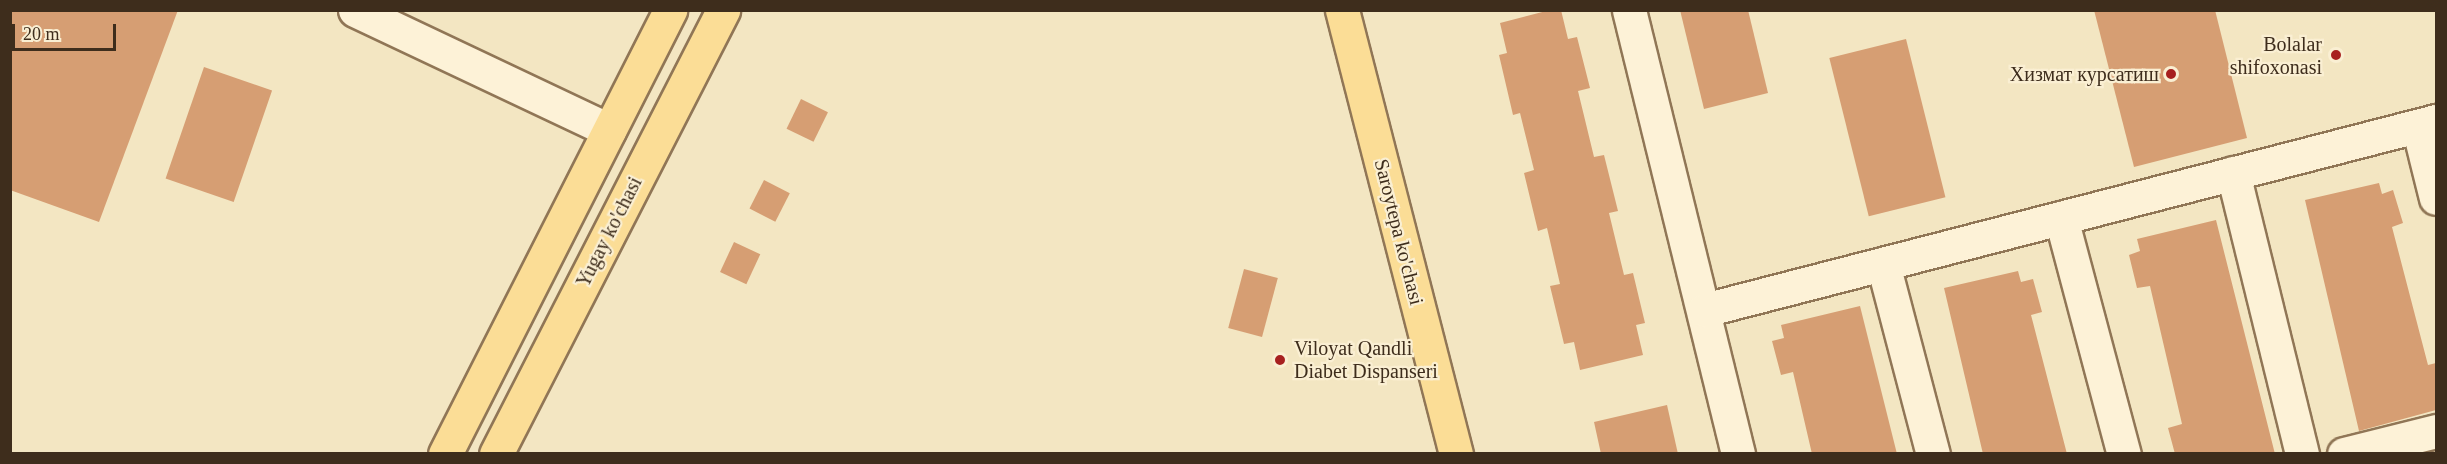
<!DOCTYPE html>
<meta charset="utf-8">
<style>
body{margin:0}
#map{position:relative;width:2447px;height:464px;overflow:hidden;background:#f3e6c2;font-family:"Times New Roman",serif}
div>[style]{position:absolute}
.building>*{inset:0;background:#d69e73;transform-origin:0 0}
.roads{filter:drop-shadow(2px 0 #907656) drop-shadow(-2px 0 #907656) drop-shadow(0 2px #907656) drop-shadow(0 -2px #907656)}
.minor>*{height:33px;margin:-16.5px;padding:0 16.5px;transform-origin:16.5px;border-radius:16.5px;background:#fdf2d7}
.major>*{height:33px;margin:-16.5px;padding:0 16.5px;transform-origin:16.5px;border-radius:16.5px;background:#fbdd96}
.dots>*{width:16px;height:16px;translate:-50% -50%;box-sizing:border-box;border:3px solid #faefd3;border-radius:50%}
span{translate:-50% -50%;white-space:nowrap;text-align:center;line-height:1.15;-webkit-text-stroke:4.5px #faefd3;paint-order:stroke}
.poi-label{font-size:20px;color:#3e2d1c}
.right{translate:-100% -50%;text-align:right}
.left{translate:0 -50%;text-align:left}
.street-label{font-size:20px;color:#3e2d1c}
.frame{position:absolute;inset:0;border:12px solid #3e2d1c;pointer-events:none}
.scale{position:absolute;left:12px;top:24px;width:104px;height:27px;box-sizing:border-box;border:3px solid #3e2d1c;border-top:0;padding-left:8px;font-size:18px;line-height:21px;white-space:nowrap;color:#3e2d1c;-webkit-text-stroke:4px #faefd3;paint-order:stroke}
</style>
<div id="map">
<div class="building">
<div style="clip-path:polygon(10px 10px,178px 10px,99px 222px,10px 190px)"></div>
<div style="clip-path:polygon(1550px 10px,1561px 10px,1568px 39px,1577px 37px,1590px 88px,1578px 91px,1594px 157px,1604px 155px,1618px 211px,1609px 213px,1624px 275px,1633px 273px,1645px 323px,1636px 325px,1643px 355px,1580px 370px,1574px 342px,1564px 344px,1550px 286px,1560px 284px,1547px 228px,1538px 231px,1524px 173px,1534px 170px,1520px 113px,1513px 115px,1499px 55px,1507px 53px,1500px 23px)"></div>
<div style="clip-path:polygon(1680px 10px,1748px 10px,1768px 93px,1704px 109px)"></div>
<div style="clip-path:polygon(2094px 10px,2215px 10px,2247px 138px,2134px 167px)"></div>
<div style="left:1906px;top:39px;width:163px;height:79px;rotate:76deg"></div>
<div style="left:204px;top:67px;width:72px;height:118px;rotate:19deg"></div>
<div style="left:801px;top:99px;width:30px;height:33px;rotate:26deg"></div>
<div style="left:764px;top:180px;width:29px;height:32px;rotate:27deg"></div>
<div style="clip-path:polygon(2379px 183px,2382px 194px,2393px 190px,2403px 223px,2392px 227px,2428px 365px,2436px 363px,2436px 410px,2359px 431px,2305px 200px)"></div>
<div style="clip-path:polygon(2216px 220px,2275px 454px,2175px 454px,2168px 428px,2182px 424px,2150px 286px,2137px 288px,2129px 255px,2140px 251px,2137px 239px)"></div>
<div style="left:734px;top:242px;width:29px;height:33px;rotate:25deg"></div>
<div style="left:1244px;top:269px;width:35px;height:61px;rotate:15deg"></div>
<div style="clip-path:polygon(2018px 271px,2021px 282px,2033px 279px,2042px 312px,2031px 315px,2067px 454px,1983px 454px,1944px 288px)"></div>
<div style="clip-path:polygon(1860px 306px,1897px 454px,1812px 454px,1793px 372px,1781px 375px,1772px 341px,1784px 338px,1781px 325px)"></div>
<div style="clip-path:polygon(1667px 405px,1678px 454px,1601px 454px,1594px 422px)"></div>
</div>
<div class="roads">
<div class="minor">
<div style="left:355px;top:10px;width:281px;rotate:25.3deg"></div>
<div style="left:1629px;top:10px;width:457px;rotate:76.2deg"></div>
<div style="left:2418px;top:126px;width:74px;rotate:76deg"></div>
<div style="left:2233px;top:173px;width:289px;rotate:76.2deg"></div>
<div style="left:2061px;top:218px;width:244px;rotate:75.1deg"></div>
<div style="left:1883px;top:264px;width:196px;rotate:75.3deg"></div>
<div style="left:1704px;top:310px;width:756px;rotate:-14.48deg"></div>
<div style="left:2344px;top:454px;width:95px;rotate:-14deg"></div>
</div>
<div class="major">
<div style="left:1342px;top:10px;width:458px;rotate:75.6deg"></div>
<div style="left:445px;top:454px;width:498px;rotate:-63.1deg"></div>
<div style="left:496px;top:454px;width:499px;rotate:-62.9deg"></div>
</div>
</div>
<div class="dots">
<div style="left:2336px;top:55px;background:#a7201f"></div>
<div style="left:2171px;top:74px;background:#a7201f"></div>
<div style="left:1280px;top:360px;background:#a7201f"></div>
</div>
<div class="poi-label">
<span class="right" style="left:2322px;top:56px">Bolalar<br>shifoxonasi</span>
<span class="right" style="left:2159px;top:74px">Хизмат курсатиш</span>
<span class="left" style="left:1294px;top:360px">Viloyat Qandli<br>Diabet Dispanseri</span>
</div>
<div class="street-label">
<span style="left:609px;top:232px;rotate:-63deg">Yugay ko'chasi</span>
<span style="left:1399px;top:232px;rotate:76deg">Saroytepa ko'chasi</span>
</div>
<div class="frame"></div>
<div class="scale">20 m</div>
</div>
